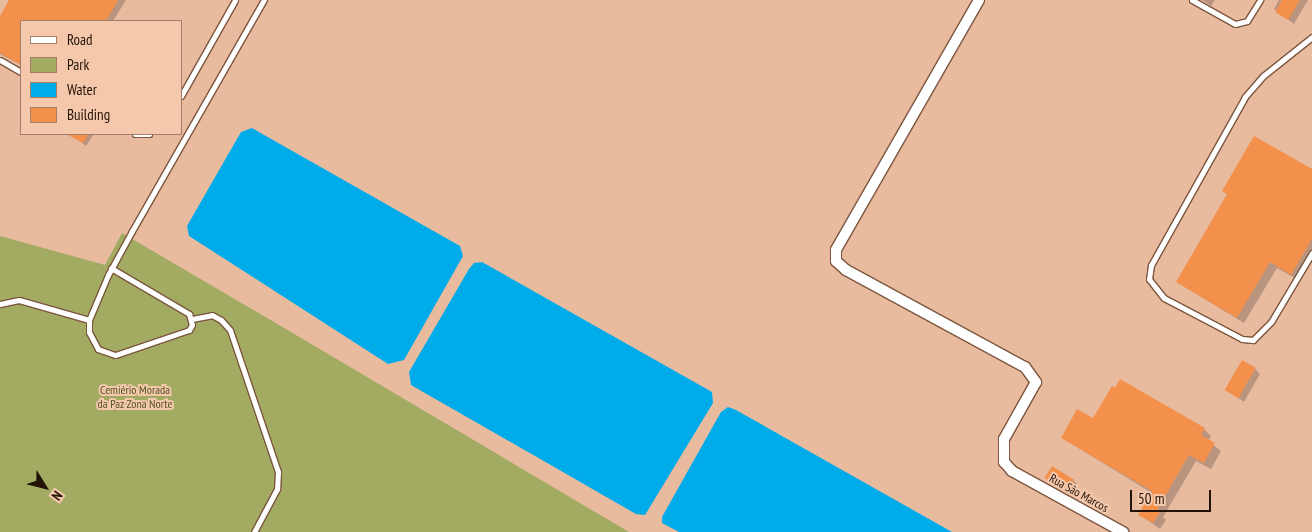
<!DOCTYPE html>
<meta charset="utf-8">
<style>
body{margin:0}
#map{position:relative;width:1312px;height:532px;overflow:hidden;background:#e8bb9f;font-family:"PT Sans Narrow",sans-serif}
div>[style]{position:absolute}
.green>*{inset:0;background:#a3ab63}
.water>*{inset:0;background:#00abea}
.shadow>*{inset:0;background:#0003}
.building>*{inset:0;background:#f3904b;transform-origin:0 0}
.roads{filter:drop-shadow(1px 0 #7c553c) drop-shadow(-1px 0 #7c553c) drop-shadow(0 1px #7c553c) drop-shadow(0 -1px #7c553c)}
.lane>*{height:5px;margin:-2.5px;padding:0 2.5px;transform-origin:2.5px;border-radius:2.5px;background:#fff}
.street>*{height:10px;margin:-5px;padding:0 5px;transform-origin:5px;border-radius:5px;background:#fff}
span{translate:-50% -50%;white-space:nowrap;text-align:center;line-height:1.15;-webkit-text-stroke:4px #f5c8ab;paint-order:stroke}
.park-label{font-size:12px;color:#505423}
.street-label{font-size:12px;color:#221208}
.legend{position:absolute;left:20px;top:20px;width:162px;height:115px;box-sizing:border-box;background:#f5c8ab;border:1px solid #a17f6a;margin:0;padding:6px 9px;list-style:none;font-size:15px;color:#221208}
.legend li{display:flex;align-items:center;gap:10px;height:25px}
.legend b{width:25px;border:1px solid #a17f6a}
.north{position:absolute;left:20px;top:462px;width:50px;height:50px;-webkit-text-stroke:4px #f5c8ab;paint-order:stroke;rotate:126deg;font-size:14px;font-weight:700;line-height:20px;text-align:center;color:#221208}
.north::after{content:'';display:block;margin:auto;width:18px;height:22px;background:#221208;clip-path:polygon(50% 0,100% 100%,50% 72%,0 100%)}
.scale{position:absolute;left:1130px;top:490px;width:81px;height:22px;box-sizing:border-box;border:2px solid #221208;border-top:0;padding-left:6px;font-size:15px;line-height:18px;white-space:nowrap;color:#221208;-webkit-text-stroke:4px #f5c8ab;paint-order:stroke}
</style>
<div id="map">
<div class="green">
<div style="clip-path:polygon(122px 233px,274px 322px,629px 532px,0 532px,0 236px,105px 265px)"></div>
</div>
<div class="water">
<div style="clip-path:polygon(252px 128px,460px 246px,463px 256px,404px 360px,388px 364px,189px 236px,187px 226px,241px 132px)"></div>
<div style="clip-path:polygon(482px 262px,712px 392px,713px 403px,645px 515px,636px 514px,411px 385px,409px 372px,469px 269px,474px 263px)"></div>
<div style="clip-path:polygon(728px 407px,736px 410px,952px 532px,679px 532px,662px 523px,662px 517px,721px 412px)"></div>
</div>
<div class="shadow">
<div style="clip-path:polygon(11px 0,126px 0,113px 21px,21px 21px,21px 65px,0 54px,0 19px)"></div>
<div style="clip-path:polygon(1202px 0,1215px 0,1211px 6px)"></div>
<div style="clip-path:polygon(1279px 0,1308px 0,1294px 24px,1274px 9px)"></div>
<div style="clip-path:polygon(71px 134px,94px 134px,86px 146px)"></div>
<div style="clip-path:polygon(1312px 173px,1312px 257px,1298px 280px,1277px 268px,1244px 323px,1177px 282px,1228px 195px,1223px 191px)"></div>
<div style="clip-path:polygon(1255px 369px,1260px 374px,1244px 402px,1226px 389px)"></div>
<div style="clip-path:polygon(1093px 420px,1204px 429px,1211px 436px,1208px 441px,1221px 451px,1211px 469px,1196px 461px,1163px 517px,1166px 520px,1160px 529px,1140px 515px,1152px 493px,1062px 438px)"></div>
<div style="clip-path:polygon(1046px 478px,1074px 481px,1077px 484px,1071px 493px)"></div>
</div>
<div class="building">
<div style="clip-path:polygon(9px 0,118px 0,106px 21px,21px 21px,21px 65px,0 53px,0 16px)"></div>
<div style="clip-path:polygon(1282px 0,1300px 0,1288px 20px,1275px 12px)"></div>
<div style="clip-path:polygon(66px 134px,89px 134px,83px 143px)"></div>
<div style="clip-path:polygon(1254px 136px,1312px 169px,1312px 239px,1291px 275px,1270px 262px,1237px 318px,1176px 282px,1227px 194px,1222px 191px)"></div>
<div style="left:1242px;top:360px;width:16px;height:35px;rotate:30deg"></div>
<div style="clip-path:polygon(1120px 379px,1205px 428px,1201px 435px,1215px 443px,1204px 463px,1189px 455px,1157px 510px,1160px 512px,1153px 523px,1138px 515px,1152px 491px,1061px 438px,1077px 409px,1093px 418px,1112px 386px,1115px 388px)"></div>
<div style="left:1052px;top:466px;width:26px;height:14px;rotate:32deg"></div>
</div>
<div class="roads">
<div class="lane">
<div style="left:1192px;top:0;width:49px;rotate:29.2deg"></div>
<div style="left:1235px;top:24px;width:12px;rotate:-14deg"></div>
<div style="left:1247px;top:21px;width:25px;rotate:-58deg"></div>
<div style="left:1312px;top:37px;width:63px;rotate:141.5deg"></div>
<div style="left:1263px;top:76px;width:28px;rotate:131deg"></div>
<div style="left:1245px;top:97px;width:193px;rotate:119.2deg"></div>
<div style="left:1151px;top:265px;width:14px;rotate:98deg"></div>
<div style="left:1149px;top:279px;width:24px;rotate:52deg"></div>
<div style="left:1164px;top:298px;width:88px;rotate:27.7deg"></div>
<div style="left:1242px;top:339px;width:11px;rotate:5deg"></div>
<div style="left:1253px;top:340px;width:25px;rotate:-45deg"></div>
<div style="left:1271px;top:322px;width:80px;rotate:-59.3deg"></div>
<div style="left:0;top:60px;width:24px;rotate:30deg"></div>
<div style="left:181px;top:96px;width:110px;rotate:-60.6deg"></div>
<div style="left:135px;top:134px;width:14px"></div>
<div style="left:111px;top:268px;width:91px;rotate:30.5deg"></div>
<div style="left:189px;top:314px;width:11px;rotate:75deg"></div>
<div style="left:192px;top:325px;width:6px;rotate:121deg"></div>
<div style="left:189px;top:330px;width:78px;rotate:161.3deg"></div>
<div style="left:115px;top:355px;width:18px;rotate:-161deg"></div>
<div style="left:98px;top:349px;width:19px;rotate:-118deg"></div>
<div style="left:89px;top:332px;width:12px;rotate:-90deg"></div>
<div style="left:89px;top:320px;width:49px;rotate:-67.1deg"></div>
<div style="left:108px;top:275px;width:50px;rotate:-61.4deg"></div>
<div style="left:132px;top:231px;width:266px;rotate:-60.3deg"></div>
<div style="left:0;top:304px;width:19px;rotate:-12deg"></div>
<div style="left:19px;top:300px;width:73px;rotate:15.9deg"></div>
<div style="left:192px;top:319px;width:20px;rotate:-11deg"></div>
<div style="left:212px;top:315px;width:10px;rotate:29deg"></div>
<div style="left:221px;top:320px;width:13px;rotate:48deg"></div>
<div style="left:230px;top:330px;width:150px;rotate:71.3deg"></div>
<div style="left:278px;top:472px;width:17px;rotate:93deg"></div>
<div style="left:277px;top:489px;width:49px;rotate:118.1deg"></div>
</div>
<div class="street">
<div style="left:979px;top:0;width:288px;rotate:119.8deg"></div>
<div style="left:836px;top:250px;width:11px;rotate:90deg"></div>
<div style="left:836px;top:261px;width:13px;rotate:42deg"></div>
<div style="left:846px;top:270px;width:204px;rotate:28.5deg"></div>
<div style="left:1025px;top:367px;width:19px;rotate:54deg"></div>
<div style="left:1036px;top:382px;width:65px;rotate:119.3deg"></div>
<div style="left:1004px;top:439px;width:23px;rotate:90deg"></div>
<div style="left:1004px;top:462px;width:12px;rotate:48deg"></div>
<div style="left:1012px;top:471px;width:127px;rotate:28.8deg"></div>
</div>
</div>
<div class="park-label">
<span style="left:135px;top:397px">Cemiério Morada<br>da Paz Zona Norte</span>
</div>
<div class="street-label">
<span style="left:1079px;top:493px;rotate:29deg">Rua São Marcos</span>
</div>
<ul class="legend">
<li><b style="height:6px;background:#fff"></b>Road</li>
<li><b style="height:14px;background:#a3ab63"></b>Park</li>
<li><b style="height:14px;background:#00abea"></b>Water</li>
<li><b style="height:14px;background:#f3904b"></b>Building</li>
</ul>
<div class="north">N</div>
<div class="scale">50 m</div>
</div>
